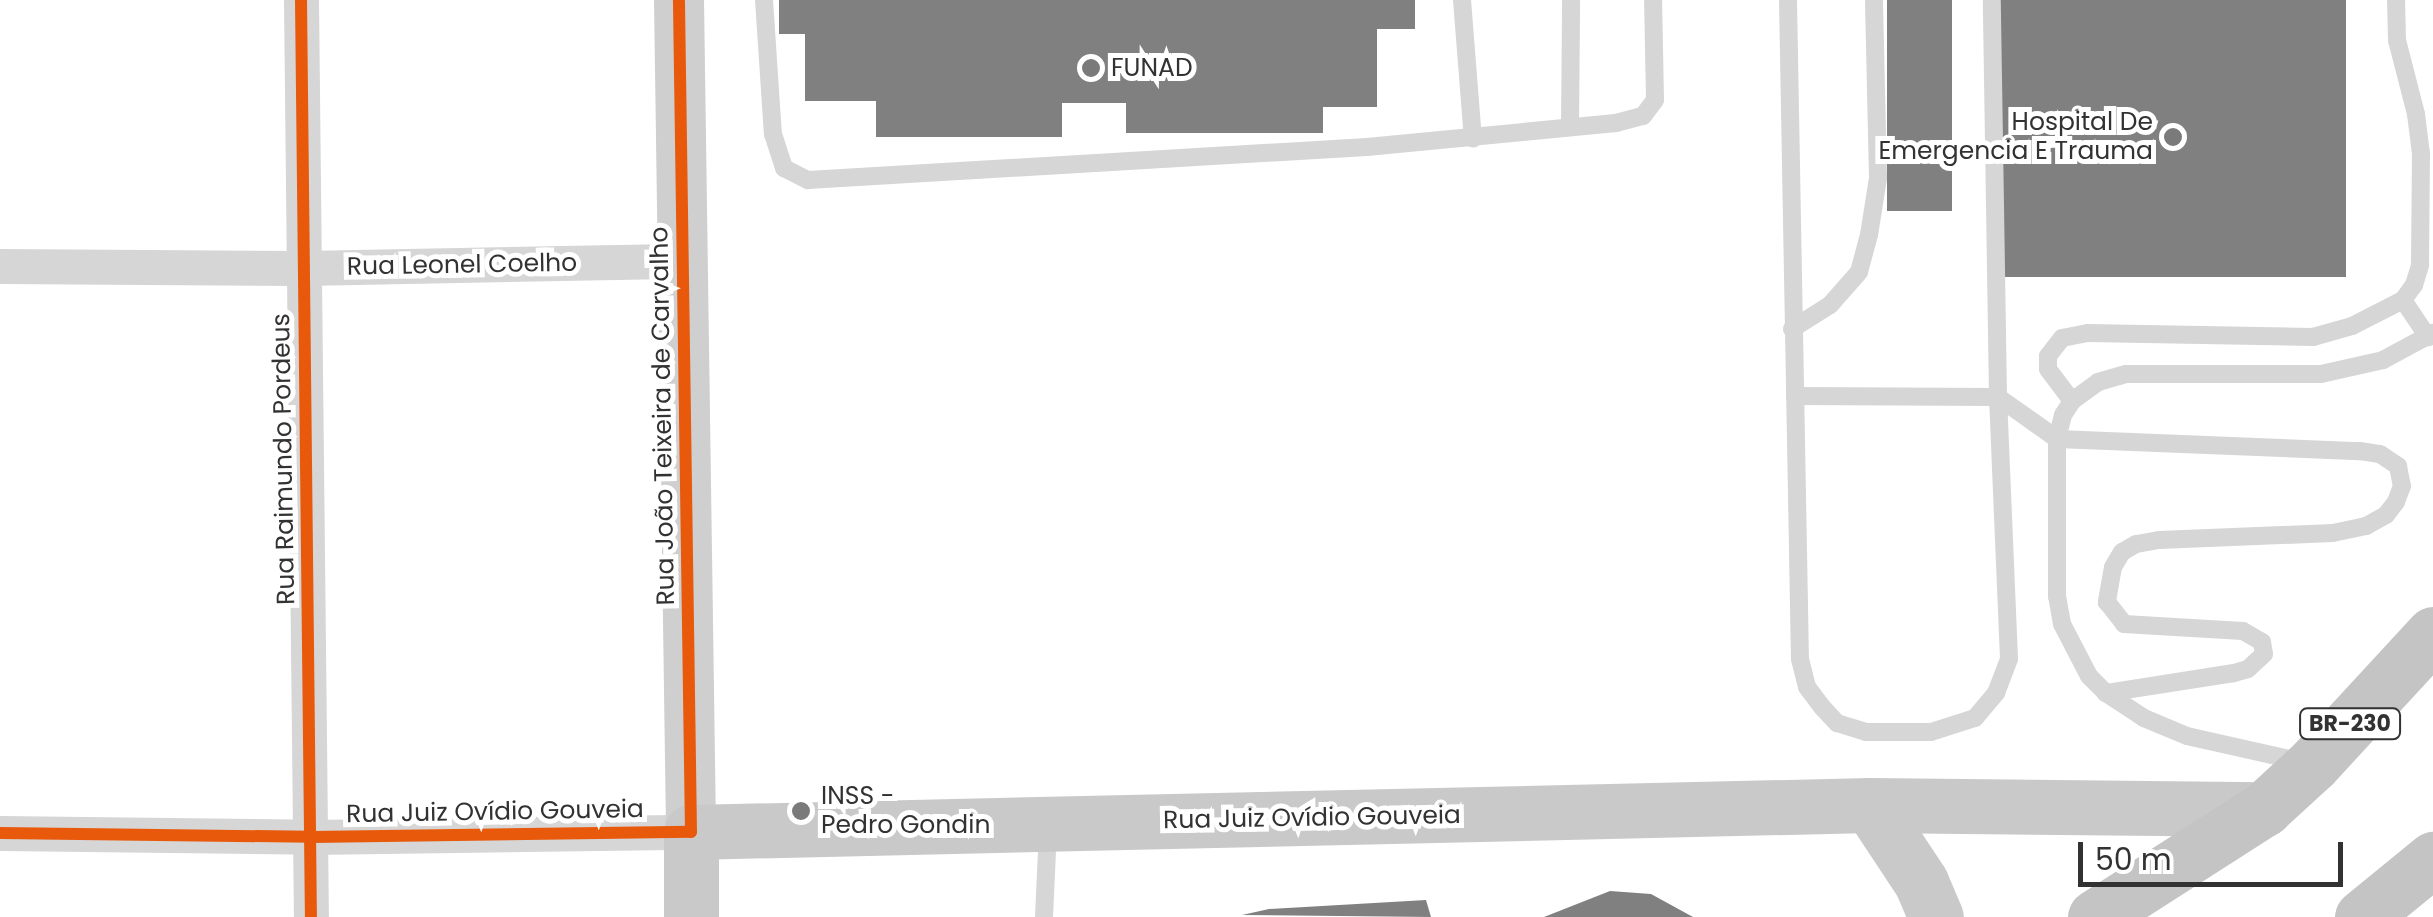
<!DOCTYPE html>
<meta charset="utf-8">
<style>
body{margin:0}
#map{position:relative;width:2433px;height:917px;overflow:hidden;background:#fff;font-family:Poppins,sans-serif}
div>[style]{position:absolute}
.building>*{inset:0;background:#808080;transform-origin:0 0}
.lane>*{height:18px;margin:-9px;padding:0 9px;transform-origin:9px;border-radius:9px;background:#d6d6d6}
.street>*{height:35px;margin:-17.5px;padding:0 17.5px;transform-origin:17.5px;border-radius:17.5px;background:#d6d6d6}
.secondary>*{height:50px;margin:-25px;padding:0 25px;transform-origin:25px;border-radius:25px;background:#cfcfcf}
.primary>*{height:55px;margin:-27.5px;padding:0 27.5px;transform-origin:27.5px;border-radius:27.5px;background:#c9c9c9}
.highway>*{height:55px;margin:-27.5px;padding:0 27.5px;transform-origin:27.5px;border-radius:27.5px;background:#c4c4c4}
.cycleway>*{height:12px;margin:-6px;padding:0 6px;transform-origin:6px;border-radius:6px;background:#e8590c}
.dots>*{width:28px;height:28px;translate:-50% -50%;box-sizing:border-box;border:5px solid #fff;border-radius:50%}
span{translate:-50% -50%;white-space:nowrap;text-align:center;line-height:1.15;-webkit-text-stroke:10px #fff;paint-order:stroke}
.shield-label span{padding:2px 8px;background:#fff;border:2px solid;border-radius:8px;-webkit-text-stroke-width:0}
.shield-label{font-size:22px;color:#323232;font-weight:700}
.poi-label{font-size:25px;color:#323232}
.left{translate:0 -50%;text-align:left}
.right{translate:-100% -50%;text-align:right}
.street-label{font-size:25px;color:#323232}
.scale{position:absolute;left:2078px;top:842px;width:265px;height:45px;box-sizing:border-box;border:5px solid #323232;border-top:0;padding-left:12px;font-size:30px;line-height:35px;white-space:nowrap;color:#323232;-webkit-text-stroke:8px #fff;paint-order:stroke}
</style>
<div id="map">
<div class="building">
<div style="clip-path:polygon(779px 0,1415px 0,1415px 29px,1377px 29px,1377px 107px,1323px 107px,1323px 133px,1126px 133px,1126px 103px,1062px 103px,1062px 137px,876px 137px,876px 101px,805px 101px,805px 34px,779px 34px)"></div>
<div style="left:1887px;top:0;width:65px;height:211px"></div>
<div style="left:1999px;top:0;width:347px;height:277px"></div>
<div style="clip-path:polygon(1610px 891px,1651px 894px,1693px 917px,1544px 917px)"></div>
<div style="clip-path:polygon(1426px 900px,1431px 917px,1242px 915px,1269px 909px)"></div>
</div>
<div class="lane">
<div style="left:764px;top:0;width:134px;rotate:86.2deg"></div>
<div style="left:773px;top:134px;width:36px;rotate:72deg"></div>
<div style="left:784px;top:168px;width:27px;rotate:27deg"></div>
<div style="left:808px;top:180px;width:560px;rotate:-3.38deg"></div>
<div style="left:1367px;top:147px;width:250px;rotate:-5.5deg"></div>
<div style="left:1616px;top:123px;width:28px;rotate:-15deg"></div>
<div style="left:1643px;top:116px;width:20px;rotate:-53deg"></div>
<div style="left:1655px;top:100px;width:100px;rotate:-91.1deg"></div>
<div style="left:1462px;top:0;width:139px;rotate:85.5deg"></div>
<div style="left:1788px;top:0;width:659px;rotate:88.96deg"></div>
<div style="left:1800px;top:659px;width:29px;rotate:76deg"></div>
<div style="left:1807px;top:687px;width:26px;rotate:53deg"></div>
<div style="left:1823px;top:708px;width:21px;rotate:47deg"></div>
<div style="left:1837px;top:723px;width:30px;rotate:17deg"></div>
<div style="left:1866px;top:732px;width:65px"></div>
<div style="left:1931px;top:732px;width:46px;rotate:-17.7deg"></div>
<div style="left:1975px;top:718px;width:33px;rotate:-50deg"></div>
<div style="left:1996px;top:693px;width:36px;rotate:-69deg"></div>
<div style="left:2009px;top:659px;width:262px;rotate:-92.4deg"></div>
<div style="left:1998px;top:397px;width:397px;rotate:-90.9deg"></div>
<div style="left:1570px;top:127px;width:127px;rotate:-89.5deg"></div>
<div style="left:2403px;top:300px;width:45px;rotate:56deg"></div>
<div style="left:1792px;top:329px;width:45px;rotate:-32.3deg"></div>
<div style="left:1830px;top:305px;width:44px;rotate:-48.7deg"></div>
<div style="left:1859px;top:272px;width:38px;rotate:-75deg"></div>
<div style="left:1869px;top:235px;width:58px;rotate:-81deg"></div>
<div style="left:1878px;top:178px;width:178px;rotate:-91.3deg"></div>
<div style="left:1795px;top:396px;width:203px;rotate:0.3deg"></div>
<div style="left:1998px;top:397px;width:72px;rotate:35.4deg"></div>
<div style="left:2057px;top:439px;width:303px;rotate:2.3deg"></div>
<div style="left:2360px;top:451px;width:20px;rotate:9deg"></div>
<div style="left:2380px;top:454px;width:22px;rotate:34deg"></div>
<div style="left:2398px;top:466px;width:20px;rotate:79deg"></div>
<div style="left:2402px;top:486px;width:17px;rotate:111deg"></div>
<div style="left:2396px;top:502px;width:16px;rotate:128deg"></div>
<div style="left:2386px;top:515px;width:23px;rotate:151deg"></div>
<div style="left:2366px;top:526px;width:34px;rotate:168deg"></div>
<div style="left:2333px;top:533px;width:174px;rotate:177.7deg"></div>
<div style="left:2159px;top:540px;width:23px;rotate:170deg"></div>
<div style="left:2136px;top:544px;width:16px;rotate:150deg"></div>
<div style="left:2122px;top:552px;width:17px;rotate:121deg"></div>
<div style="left:2113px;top:567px;width:36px;rotate:100deg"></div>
<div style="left:2107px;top:602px;width:28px;rotate:52deg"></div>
<div style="left:2124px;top:624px;width:119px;rotate:3.4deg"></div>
<div style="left:2243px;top:631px;width:22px;rotate:30deg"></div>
<div style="left:2262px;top:642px;width:12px;rotate:81deg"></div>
<div style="left:2264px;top:654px;width:22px;rotate:137deg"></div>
<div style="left:2248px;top:669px;width:15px;rotate:164deg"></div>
<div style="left:2234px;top:673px;width:130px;rotate:171.1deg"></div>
<div style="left:2072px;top:401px;width:40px;rotate:-127deg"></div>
<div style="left:2048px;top:369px;width:13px;rotate:-90deg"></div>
<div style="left:2048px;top:356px;width:23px;rotate:-52deg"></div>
<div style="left:2062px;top:338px;width:25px;rotate:-11deg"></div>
<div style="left:2087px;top:333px;width:226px;rotate:1deg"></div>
<div style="left:2313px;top:337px;width:41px;rotate:-15.8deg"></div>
<div style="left:2352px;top:326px;width:57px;rotate:-27deg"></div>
<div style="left:2403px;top:300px;width:19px;rotate:-54deg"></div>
<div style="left:2414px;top:285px;width:21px;rotate:-73deg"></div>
<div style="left:2420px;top:265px;width:111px;rotate:-89.5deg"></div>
<div style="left:2421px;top:154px;width:40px;rotate:-97.1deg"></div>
<div style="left:2416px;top:114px;width:76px;rotate:-104.4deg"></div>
<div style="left:2397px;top:40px;width:40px;rotate:-91.4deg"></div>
<div style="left:2303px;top:762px;width:119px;rotate:-167.4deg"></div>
<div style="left:2187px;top:736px;width:47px;rotate:-157.3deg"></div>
<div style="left:2144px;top:718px;width:45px;rotate:-146.7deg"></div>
<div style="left:2106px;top:693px;width:24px;rotate:-135deg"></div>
<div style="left:2089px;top:676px;width:59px;rotate:-117.4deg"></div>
<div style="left:2062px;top:624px;width:27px;rotate:-100deg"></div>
<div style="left:2057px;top:597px;width:158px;rotate:-90deg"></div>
<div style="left:2057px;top:439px;width:25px;rotate:-76deg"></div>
<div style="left:2063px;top:415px;width:17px;rotate:-57deg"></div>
<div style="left:2072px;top:401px;width:32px;rotate:-36deg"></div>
<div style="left:2098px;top:382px;width:29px;rotate:-16deg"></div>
<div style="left:2126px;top:374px;width:195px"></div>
<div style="left:2321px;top:374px;width:64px;rotate:-12.7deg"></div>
<div style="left:2383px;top:360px;width:57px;rotate:-28.4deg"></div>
<div style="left:1044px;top:917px;width:87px;rotate:-87.4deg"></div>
</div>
<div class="street">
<div style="left:301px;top:0;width:917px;rotate:89.38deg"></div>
<div style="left:0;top:266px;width:304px;rotate:0.4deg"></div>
<div style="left:304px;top:268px;width:381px;rotate:-1.1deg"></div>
<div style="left:0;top:833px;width:311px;rotate:0.7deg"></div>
<div style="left:311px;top:837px;width:380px;rotate:-0.8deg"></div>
</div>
<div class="secondary">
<div style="left:679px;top:0;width:832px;rotate:89.17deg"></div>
</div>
<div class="primary">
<div style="left:1870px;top:805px;width:92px;rotate:56.5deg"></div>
<div style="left:1921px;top:882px;width:38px;rotate:67deg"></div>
<div style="left:691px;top:917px;width:85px;rotate:-90deg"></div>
<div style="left:691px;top:832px;width:1179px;rotate:-1.31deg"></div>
<div style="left:1870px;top:805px;width:394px;rotate:0.6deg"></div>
</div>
<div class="highway">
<div style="left:2095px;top:917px;width:201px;rotate:-32.6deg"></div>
<div style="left:2264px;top:809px;width:67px;rotate:-42.6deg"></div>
<div style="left:2313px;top:764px;width:177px;rotate:-47.3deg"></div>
<div style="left:2362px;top:917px;width:92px;rotate:-39.2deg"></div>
</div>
<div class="cycleway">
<div style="left:301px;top:0;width:917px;rotate:89.38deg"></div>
<div style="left:0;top:833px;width:311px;rotate:0.7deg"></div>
<div style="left:311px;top:837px;width:380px;rotate:-0.8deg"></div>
<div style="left:691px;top:832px;width:832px;rotate:-90.83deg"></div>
</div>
<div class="dots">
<div style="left:1091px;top:68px;background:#7a7a7a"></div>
<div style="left:2173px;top:137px;background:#7a7a7a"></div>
<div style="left:801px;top:811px;background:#7a7a7a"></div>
</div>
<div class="shield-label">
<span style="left:2350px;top:724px">BR-230</span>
</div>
<div class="poi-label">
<span class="left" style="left:1111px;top:68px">FUNAD</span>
<span class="right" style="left:2153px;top:137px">Hospital De<br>Emergencia E Trauma</span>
<span class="left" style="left:821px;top:811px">INSS -<br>Pedro Gondin</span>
</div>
<div class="street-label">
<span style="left:462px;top:265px;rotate:-1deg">Rua Leonel Coelho</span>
<span style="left:663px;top:416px;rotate:-91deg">Rua João Teixeira de Carvalho</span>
<span style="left:284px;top:459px;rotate:-91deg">Rua Raimundo Pordeus</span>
<span style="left:495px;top:812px;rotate:-1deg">Rua Juiz Ovídio Gouveia</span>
<span style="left:1312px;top:818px;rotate:-1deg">Rua Juiz Ovídio Gouveia</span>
</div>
<div class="scale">50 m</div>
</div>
